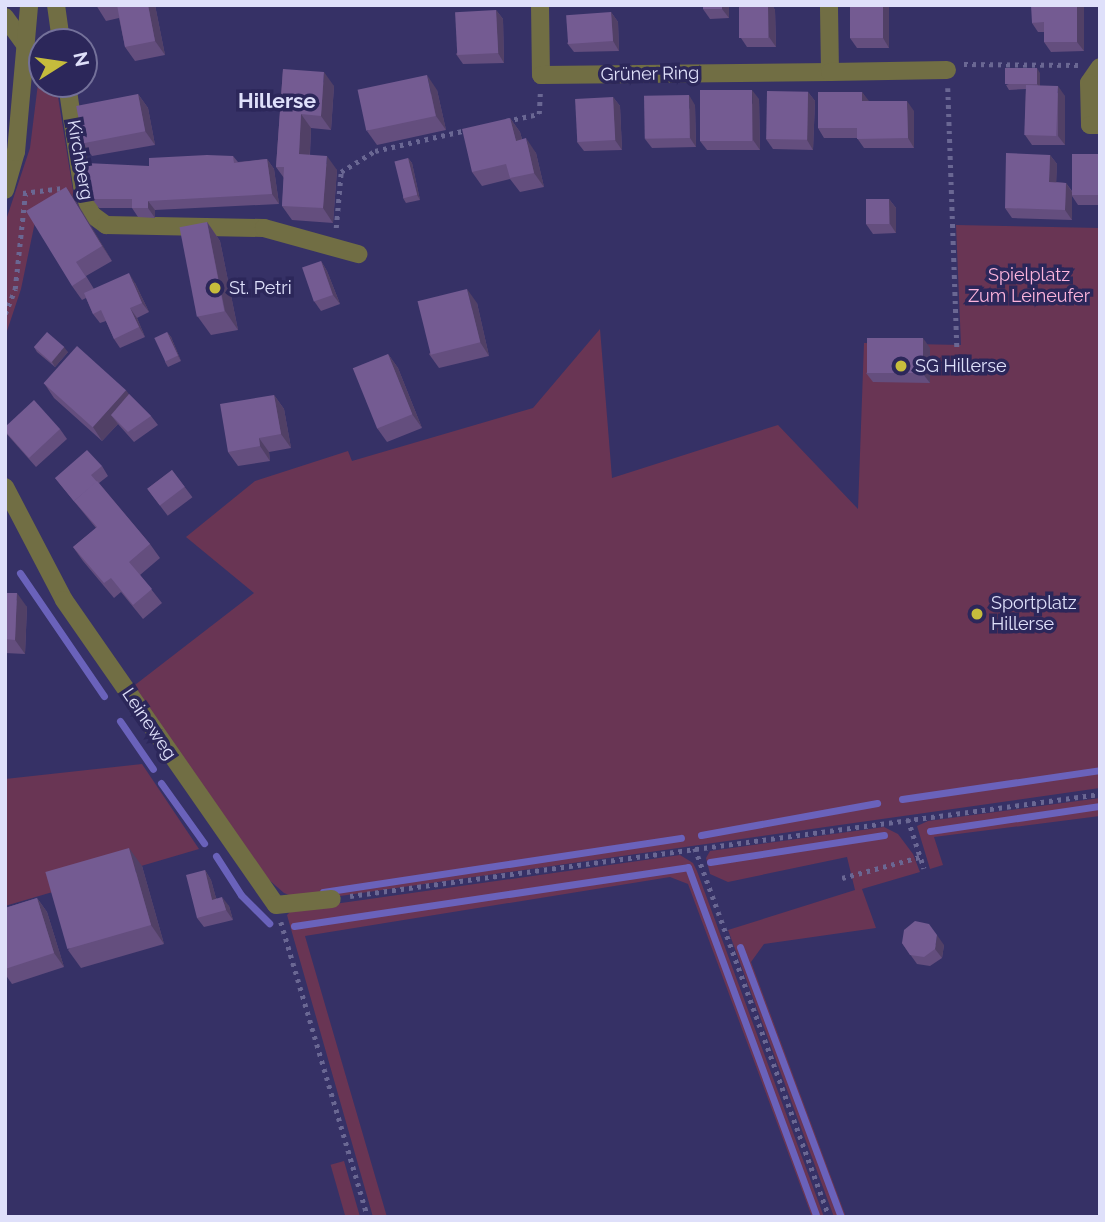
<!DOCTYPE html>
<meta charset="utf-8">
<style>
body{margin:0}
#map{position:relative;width:1105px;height:1222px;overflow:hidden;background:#363166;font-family:Raleway,sans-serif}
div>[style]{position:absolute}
.green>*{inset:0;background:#693554;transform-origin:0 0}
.stream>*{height:7px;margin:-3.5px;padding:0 3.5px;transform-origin:3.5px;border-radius:3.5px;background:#6a62bb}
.path>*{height:4.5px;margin-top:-2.25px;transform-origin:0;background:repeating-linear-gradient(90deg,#6a6793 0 3.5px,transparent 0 8.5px)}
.minor>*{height:18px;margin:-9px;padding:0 9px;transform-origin:9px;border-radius:9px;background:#716e44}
.wall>*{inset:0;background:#644e7e;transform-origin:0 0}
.shaded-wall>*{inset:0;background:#514066}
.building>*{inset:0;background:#745b92;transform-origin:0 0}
.dots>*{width:19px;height:19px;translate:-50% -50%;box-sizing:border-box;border:4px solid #2c275a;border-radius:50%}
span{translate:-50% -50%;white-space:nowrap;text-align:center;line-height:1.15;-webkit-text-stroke:7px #2c275a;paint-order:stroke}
.street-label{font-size:18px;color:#dfe0fa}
.park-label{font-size:18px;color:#fcb4dc}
.poi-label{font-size:18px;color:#dfe0fa}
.left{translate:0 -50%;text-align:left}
.quarter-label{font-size:21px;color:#dfe0fa;font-weight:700}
.frame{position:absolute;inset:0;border:7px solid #dfe0fa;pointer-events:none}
.north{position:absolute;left:28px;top:28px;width:70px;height:70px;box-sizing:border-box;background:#2c275a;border:2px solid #74719a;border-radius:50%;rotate:78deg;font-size:19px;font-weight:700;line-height:28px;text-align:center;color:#dfe0fa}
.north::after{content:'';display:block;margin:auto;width:24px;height:32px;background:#c6bc3c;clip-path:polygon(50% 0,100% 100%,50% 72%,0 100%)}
</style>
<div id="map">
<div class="green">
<div style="clip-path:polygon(42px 51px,42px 84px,56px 84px,74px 197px,35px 222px,21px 289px,5px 337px,5px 223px,30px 148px)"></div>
<div style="clip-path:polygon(956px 225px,1100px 228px,1100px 788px,326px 898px,301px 900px,284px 893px,268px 879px,131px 688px,254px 593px,186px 537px,255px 481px,348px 451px,352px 461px,533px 408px,600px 329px,612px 478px,778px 425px,858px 509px,864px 343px,961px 345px)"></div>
<div style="clip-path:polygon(142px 764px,199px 849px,5px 906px,5px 779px)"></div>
<div style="clip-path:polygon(1100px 798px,1100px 816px,934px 837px,943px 865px,930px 869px,917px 826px,928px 821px)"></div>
<div style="clip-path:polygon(884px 827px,898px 834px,913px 854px,920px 872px,862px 889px,876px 928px,764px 944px,751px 962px,846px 1217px,834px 1217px,728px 930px,855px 890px,847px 857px,728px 882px,710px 874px,706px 858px,710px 851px)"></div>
<div style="clip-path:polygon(680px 855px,693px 863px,697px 871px,824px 1217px,812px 1217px,688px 884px,670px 877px,305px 936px,387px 1217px,373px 1217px,287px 915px,292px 910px)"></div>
<div style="left:344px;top:1161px;width:58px;height:14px;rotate:74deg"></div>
</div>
<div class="stream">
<div style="left:20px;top:573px;width:149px;rotate:55.7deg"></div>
<div style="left:120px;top:721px;width:58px;rotate:55.5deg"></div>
<div style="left:161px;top:783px;width:74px;rotate:54.4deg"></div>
<div style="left:902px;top:799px;width:200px;rotate:-8.3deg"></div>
<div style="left:930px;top:831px;width:172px;rotate:-8.4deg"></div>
<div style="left:701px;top:835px;width:179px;rotate:-10.3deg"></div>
<div style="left:216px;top:856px;width:46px;rotate:57.3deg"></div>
<div style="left:241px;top:895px;width:40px;rotate:45deg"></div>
<div style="left:710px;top:862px;width:176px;rotate:-8.8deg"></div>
<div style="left:323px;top:892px;width:362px;rotate:-8.6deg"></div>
<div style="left:294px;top:926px;width:398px;rotate:-8.5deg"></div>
<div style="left:688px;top:867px;width:370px;rotate:69.8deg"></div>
<div style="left:740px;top:947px;width:288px;rotate:69.5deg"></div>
</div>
<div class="path">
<div style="left:964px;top:64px;width:117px;rotate:0.5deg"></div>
<div style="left:948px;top:88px;width:259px;rotate:88deg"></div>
<div style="left:506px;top:121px;width:34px;rotate:-12deg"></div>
<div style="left:539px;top:114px;width:21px;rotate:-87deg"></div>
<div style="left:23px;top:193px;width:40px;rotate:-7.1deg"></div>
<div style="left:336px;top:228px;width:56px;rotate:-84.9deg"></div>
<div style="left:341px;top:172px;width:40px;rotate:-32deg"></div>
<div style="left:375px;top:151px;width:94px;rotate:-12.9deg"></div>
<div style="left:5px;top:314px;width:27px;rotate:-68deg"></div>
<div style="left:15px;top:289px;width:95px;rotate:-83.9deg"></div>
<div style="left:908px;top:819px;width:52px;rotate:71.9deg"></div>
<div style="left:695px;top:848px;width:393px;rotate:70deg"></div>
<div style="left:842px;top:878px;width:81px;rotate:-15.1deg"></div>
<div style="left:350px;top:896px;width:757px;rotate:-7.74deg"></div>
<div style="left:281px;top:922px;width:308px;rotate:73.6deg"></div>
</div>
<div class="minor">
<div style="left:56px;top:5px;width:37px;rotate:82deg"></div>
<div style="left:540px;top:5px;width:70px;rotate:89.2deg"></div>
<div style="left:541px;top:75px;width:289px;rotate:-0.6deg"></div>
<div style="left:830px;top:72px;width:67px;rotate:-90.9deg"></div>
<div style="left:5px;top:17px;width:34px;rotate:54deg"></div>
<div style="left:1100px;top:67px;width:19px;rotate:125deg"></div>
<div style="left:1089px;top:83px;width:42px;rotate:88.6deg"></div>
<div style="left:1090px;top:125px;width:10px"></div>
<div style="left:830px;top:72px;width:117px;rotate:-1deg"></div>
<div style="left:67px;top:84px;width:103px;rotate:81.6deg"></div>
<div style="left:82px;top:186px;width:29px;rotate:72deg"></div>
<div style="left:91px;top:214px;width:19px;rotate:36deg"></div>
<div style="left:106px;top:225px;width:158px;rotate:1.1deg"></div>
<div style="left:264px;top:228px;width:98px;rotate:15.5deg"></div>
<div style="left:5px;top:190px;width:40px;rotate:-74deg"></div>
<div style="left:16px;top:152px;width:148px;rotate:-84.9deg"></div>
<div style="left:5px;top:487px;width:127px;rotate:62.4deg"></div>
<div style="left:64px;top:600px;width:371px;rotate:55.2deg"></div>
<div style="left:276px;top:905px;width:56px;rotate:-6.1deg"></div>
</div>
<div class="wall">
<div style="clip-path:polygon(96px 5px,155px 5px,165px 55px,135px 61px,125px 47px,119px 18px,106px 21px)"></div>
<div style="clip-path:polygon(703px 5px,729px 5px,729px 18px,710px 19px,703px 9px)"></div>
<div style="clip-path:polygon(739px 5px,772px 5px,775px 10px,776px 47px,747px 47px,741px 38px)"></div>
<div style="clip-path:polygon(850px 5px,889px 5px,889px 48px,857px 48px,850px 38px)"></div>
<div style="clip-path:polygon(1084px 5px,1084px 51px,1051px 52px,1044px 42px,1044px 32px,1038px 32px,1032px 23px)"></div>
<div style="clip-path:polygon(496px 10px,503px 19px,504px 63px,463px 64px,456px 54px)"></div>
<div style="clip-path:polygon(611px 12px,618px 22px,619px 51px,574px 52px,567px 43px)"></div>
<div style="clip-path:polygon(283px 69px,334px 86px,331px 130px,311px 128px,310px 155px,337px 170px,333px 223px,292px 220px,282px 206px,284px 178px,276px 167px)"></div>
<div style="clip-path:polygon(1040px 73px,1040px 86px,1065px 96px,1065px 145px,1032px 145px,1025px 135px,1026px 89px,1009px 90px,1006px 85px)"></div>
<div style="clip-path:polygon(437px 90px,446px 130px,377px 145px,367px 131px)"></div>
<div style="clip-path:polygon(808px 92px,815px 101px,813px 150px,773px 149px,766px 139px)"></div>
<div style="clip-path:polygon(862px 92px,868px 101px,914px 111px,914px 148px,864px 148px,857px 138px,824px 138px,818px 128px)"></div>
<div style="clip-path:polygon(138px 94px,148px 108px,155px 145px,92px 156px,82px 142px)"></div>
<div style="clip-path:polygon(613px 97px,620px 106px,622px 150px,584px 151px,577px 142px)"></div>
<div style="clip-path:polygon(759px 99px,760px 150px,707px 150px,700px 141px)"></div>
<div style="clip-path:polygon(695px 105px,696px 147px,652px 148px,645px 139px)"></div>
<div style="clip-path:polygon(510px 118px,520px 132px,522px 139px,536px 153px,544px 187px,520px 192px,510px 179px,482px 186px,472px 172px)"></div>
<div style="clip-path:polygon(1100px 154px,1100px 205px,1078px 205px,1072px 196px,1072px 220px,1012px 218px,1005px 208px,1050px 155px,1057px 164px,1056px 182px,1066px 183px,1072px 191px)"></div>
<div style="clip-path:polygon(233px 156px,238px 162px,267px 159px,274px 169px,279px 204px,155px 210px,155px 218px,138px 217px,132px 208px,99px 208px,92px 199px,149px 166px)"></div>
<div style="clip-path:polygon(408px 158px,412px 163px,420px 200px,406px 203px,403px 198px)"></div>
<div style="clip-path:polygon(66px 187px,112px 261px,86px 276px,94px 289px,135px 283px,149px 312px,137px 318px,145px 337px,120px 348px,114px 339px,106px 321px,100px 323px,93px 314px,86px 298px,82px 300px,72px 286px)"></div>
<div style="clip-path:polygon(889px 199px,896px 208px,896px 233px,873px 234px,866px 224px)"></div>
<div style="clip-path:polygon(207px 222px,220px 241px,238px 330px,211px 335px,198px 317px)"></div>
<div style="clip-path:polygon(321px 261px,327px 271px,340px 304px,321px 311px,314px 301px)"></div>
<div style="clip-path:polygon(477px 303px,489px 356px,439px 368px,429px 354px)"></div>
<div style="clip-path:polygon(167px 332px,171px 337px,181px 361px,168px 367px,165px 362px)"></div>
<div style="clip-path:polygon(34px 347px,68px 352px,55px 367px,37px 352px)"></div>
<div style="clip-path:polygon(930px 348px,930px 383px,873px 382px,866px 373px)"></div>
<div style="clip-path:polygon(388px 354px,398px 368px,422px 428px,387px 442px,377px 428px)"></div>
<div style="clip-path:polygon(44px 383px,129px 394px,151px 416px,158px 425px,134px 442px,118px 424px,102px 441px,54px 398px)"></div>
<div style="clip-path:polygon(274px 395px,284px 409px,291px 448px,269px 452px,270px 461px,238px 466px,228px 452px)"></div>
<div style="clip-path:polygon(60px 429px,67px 439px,36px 467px,5px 432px)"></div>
<div style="clip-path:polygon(102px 466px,108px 476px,99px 483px,150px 544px,160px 558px,140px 575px,162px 603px,143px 619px,121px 592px,114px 598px,83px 561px,73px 547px,96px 528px,55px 478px)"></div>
<div style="left:172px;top:470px;width:34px;height:31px;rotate:53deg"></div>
<div style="clip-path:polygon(5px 593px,27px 607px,25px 654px,5px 653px)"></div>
<div style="clip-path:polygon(142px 866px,164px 944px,81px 968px,68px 950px)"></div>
<div style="clip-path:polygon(205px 870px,211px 880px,216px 898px,229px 906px,233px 920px,204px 927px,197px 918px)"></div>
<div style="clip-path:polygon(37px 898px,47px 912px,64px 967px,12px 984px,5px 974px,5px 908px)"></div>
<div style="clip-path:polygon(902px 943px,944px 945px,942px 958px,930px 966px,917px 964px)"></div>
</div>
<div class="shaded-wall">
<div style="clip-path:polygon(148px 5px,155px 5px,165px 55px,155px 41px)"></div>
<div style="clip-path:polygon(722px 5px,729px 5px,729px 18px,722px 9px)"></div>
<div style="clip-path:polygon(768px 5px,772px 5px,775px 10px,776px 47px,769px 37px)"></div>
<div style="clip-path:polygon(883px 5px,889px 5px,889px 48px,883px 38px)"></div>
<div style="clip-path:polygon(1077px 5px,1084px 5px,1084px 51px,1077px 42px)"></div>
<div style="clip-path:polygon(496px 10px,503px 19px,504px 63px,498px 53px)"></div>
<div style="clip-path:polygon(611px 12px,618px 22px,619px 51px,613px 41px)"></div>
<div style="clip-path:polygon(1037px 68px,1040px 73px,1040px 89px,1037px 84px)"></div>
<div style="clip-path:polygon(324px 72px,334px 86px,331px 130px,321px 116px)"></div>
<div style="clip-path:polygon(427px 75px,437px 90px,446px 130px,436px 116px)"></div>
<div style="clip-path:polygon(1058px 86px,1065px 96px,1065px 145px,1058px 136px)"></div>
<div style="clip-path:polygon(752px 90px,759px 99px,760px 150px,753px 140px)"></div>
<div style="clip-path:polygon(808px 92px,815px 101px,813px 150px,807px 140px)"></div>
<div style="clip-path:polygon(862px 92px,869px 101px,862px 101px)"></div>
<div style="clip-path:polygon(138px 94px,148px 108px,155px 145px,145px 131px)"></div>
<div style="clip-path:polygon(689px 95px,695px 105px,696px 147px,690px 138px)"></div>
<div style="clip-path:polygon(613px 97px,620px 106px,622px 150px,615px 140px)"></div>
<div style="clip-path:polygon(907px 101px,914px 111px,914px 148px,908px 138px)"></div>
<div style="clip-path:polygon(301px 114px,311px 128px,309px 168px,299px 154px)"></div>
<div style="clip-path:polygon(510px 118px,520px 132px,526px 155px,516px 141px)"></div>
<div style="clip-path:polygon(526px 138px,536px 153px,544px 187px,534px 173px)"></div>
<div style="clip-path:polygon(1050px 155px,1057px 164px,1056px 192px,1049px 182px)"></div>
<div style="clip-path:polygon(327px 156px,337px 170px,333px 223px,323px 208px)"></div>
<div style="clip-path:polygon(408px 158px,412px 163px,420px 200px,417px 195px)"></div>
<div style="clip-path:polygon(267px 159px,274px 169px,279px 204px,272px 194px)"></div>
<div style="clip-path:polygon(1066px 183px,1072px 192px,1072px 220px,1065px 210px)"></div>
<div style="clip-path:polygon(66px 187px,76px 201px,112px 261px,102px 246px)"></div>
<div style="clip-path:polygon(889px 199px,896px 208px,896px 233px,890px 224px)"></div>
<div style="clip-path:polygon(148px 201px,155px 210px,155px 218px,148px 208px)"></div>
<div style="clip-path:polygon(207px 222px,220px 241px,238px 330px,225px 311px)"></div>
<div style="clip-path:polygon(321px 261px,327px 271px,340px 304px,333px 295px)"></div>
<div style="clip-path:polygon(129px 273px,135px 283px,149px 312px,142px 303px)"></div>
<div style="clip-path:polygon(467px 289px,477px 303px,489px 356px,480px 342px)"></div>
<div style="clip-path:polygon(130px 308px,137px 318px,145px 337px,139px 327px)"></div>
<div style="clip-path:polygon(167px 332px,171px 337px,181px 361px,178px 356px)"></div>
<div style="clip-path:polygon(923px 338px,930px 348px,930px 383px,923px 374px)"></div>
<div style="clip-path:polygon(64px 347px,68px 352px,55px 367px,52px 362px)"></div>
<div style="clip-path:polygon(388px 354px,398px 368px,422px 428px,412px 414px)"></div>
<div style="clip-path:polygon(126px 390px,136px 404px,111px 415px,118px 424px,102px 441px,93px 427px)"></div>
<div style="clip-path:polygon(274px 395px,284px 409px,291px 448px,281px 434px)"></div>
<div style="clip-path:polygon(259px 438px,269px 452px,270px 461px,260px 446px)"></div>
<div style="clip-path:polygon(17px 593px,27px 607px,25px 654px,15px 640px)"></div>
<div style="clip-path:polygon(129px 848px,142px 866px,164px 944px,151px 925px)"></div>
<div style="clip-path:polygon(205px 870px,211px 880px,219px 909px,212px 900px)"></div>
<div style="clip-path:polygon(222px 897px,229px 906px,233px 920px,226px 910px)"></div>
<div style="clip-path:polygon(37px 898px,47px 912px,64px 967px,54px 953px)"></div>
<div style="clip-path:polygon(937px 935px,944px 945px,942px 958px,935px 949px)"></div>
</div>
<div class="building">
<div style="clip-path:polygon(117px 5px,148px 5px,155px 41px,125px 47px)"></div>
<div style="left:703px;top:5px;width:19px;height:4px"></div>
<div style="left:739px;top:5px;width:29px;height:33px"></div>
<div style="left:850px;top:5px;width:33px;height:33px"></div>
<div style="clip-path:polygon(1031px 5px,1077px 5px,1077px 42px,1044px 42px,1044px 22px,1032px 23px)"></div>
<div style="left:496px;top:10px;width:43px;height:41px;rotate:87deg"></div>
<div style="left:611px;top:12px;width:29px;height:45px;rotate:86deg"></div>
<div style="left:1037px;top:68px;width:16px;height:32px;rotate:90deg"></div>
<div style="clip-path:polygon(283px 69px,324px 72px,321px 116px,301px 114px,299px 154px,327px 156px,323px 208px,282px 206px,284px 167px,276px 167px)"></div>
<div style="left:427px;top:75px;width:42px;height:71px;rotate:78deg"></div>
<div style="left:1026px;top:85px;width:32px;height:50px;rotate:2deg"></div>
<div style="left:700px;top:90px;width:52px;height:51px"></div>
<div style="left:767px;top:91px;width:41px;height:48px;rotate:1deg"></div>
<div style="clip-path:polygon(818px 92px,862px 92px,862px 101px,907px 101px,908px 138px,857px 139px,857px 128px,818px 128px)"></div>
<div style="left:138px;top:94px;width:38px;height:63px;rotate:79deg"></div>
<div style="left:689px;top:95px;width:43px;height:45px;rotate:89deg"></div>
<div style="left:613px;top:97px;width:43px;height:38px;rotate:87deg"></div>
<div style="clip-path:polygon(510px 118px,516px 141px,526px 138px,534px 173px,510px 178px,506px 164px,472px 172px,462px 129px)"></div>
<div style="clip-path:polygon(1006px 153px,1050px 155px,1049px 182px,1066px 183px,1065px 210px,1005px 208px)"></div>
<div style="left:1072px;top:154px;width:28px;height:41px"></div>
<div style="clip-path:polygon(207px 155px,233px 156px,234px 163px,267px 159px,272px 194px,148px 201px,148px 208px,132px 208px,132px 199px,92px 199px,86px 163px,149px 166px,149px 158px)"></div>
<div style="left:408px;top:158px;width:38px;height:14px;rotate:76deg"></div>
<div style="clip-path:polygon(66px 187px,102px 246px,76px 262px,86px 277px,72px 286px,26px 211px)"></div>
<div style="left:866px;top:199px;width:23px;height:25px"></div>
<div style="left:207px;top:222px;width:91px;height:28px;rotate:79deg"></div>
<div style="left:321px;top:261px;width:36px;height:20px;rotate:71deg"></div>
<div style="clip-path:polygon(129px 273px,142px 303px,130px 308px,139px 327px,114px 339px,101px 310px,93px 314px,84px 293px)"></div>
<div style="left:467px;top:289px;width:55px;height:51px;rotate:76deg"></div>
<div style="left:47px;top:332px;width:23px;height:20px;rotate:41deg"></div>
<div style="left:167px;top:332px;width:26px;height:14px;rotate:65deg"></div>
<div style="left:867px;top:338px;width:56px;height:35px"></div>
<div style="left:77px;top:346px;width:66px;height:50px;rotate:42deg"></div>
<div style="left:388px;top:354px;width:65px;height:38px;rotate:68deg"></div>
<div style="clip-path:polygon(129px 394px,151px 416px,128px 432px,111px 415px)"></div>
<div style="clip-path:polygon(274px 395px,281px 434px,259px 438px,260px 446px,228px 452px,220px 404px)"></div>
<div style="clip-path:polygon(34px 400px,60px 429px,29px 458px,5px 431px,5px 427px)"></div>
<div style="clip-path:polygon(87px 450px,102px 466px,91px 475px,97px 482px,74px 501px,77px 505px,55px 478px)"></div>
<div style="left:172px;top:470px;width:21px;height:31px;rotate:53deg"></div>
<div style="clip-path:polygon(97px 481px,150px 544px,129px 562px,152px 589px,133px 605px,111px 578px,104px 583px,73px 547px,97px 527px,74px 501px)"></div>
<div style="clip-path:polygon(5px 593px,17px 593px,15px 640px,5px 639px)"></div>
<div style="left:129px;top:848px;width:80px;height:87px;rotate:74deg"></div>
<div style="clip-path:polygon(205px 870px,212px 900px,222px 897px,226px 910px,197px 918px,186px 875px)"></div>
<div style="clip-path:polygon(37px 898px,54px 953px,5px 969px,5px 908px)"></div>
<div style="clip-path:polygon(915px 921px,929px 924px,937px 935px,935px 949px,924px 957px,910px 955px,902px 943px,904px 930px)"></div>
</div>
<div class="dots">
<div style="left:215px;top:288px;background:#c6bc3c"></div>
<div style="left:901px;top:366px;background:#c6bc3c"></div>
<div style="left:977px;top:614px;background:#c6bc3c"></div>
</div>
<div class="street-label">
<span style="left:650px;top:74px;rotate:-1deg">Grüner Ring</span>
<span style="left:80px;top:160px;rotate:80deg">Kirchberg</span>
<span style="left:149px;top:724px;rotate:56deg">Leineweg</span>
</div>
<div class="park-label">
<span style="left:1029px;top:286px">Spielplatz<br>Zum Leineufer</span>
</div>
<div class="poi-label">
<span class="left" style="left:229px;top:288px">St. Petri</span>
<span class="left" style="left:915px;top:366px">SG Hillerse</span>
<span class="left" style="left:991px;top:614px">Sportplatz<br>Hillerse</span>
</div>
<div class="quarter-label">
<span style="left:277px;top:101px">Hillerse</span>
</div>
<div class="frame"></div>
<div class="north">N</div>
</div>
